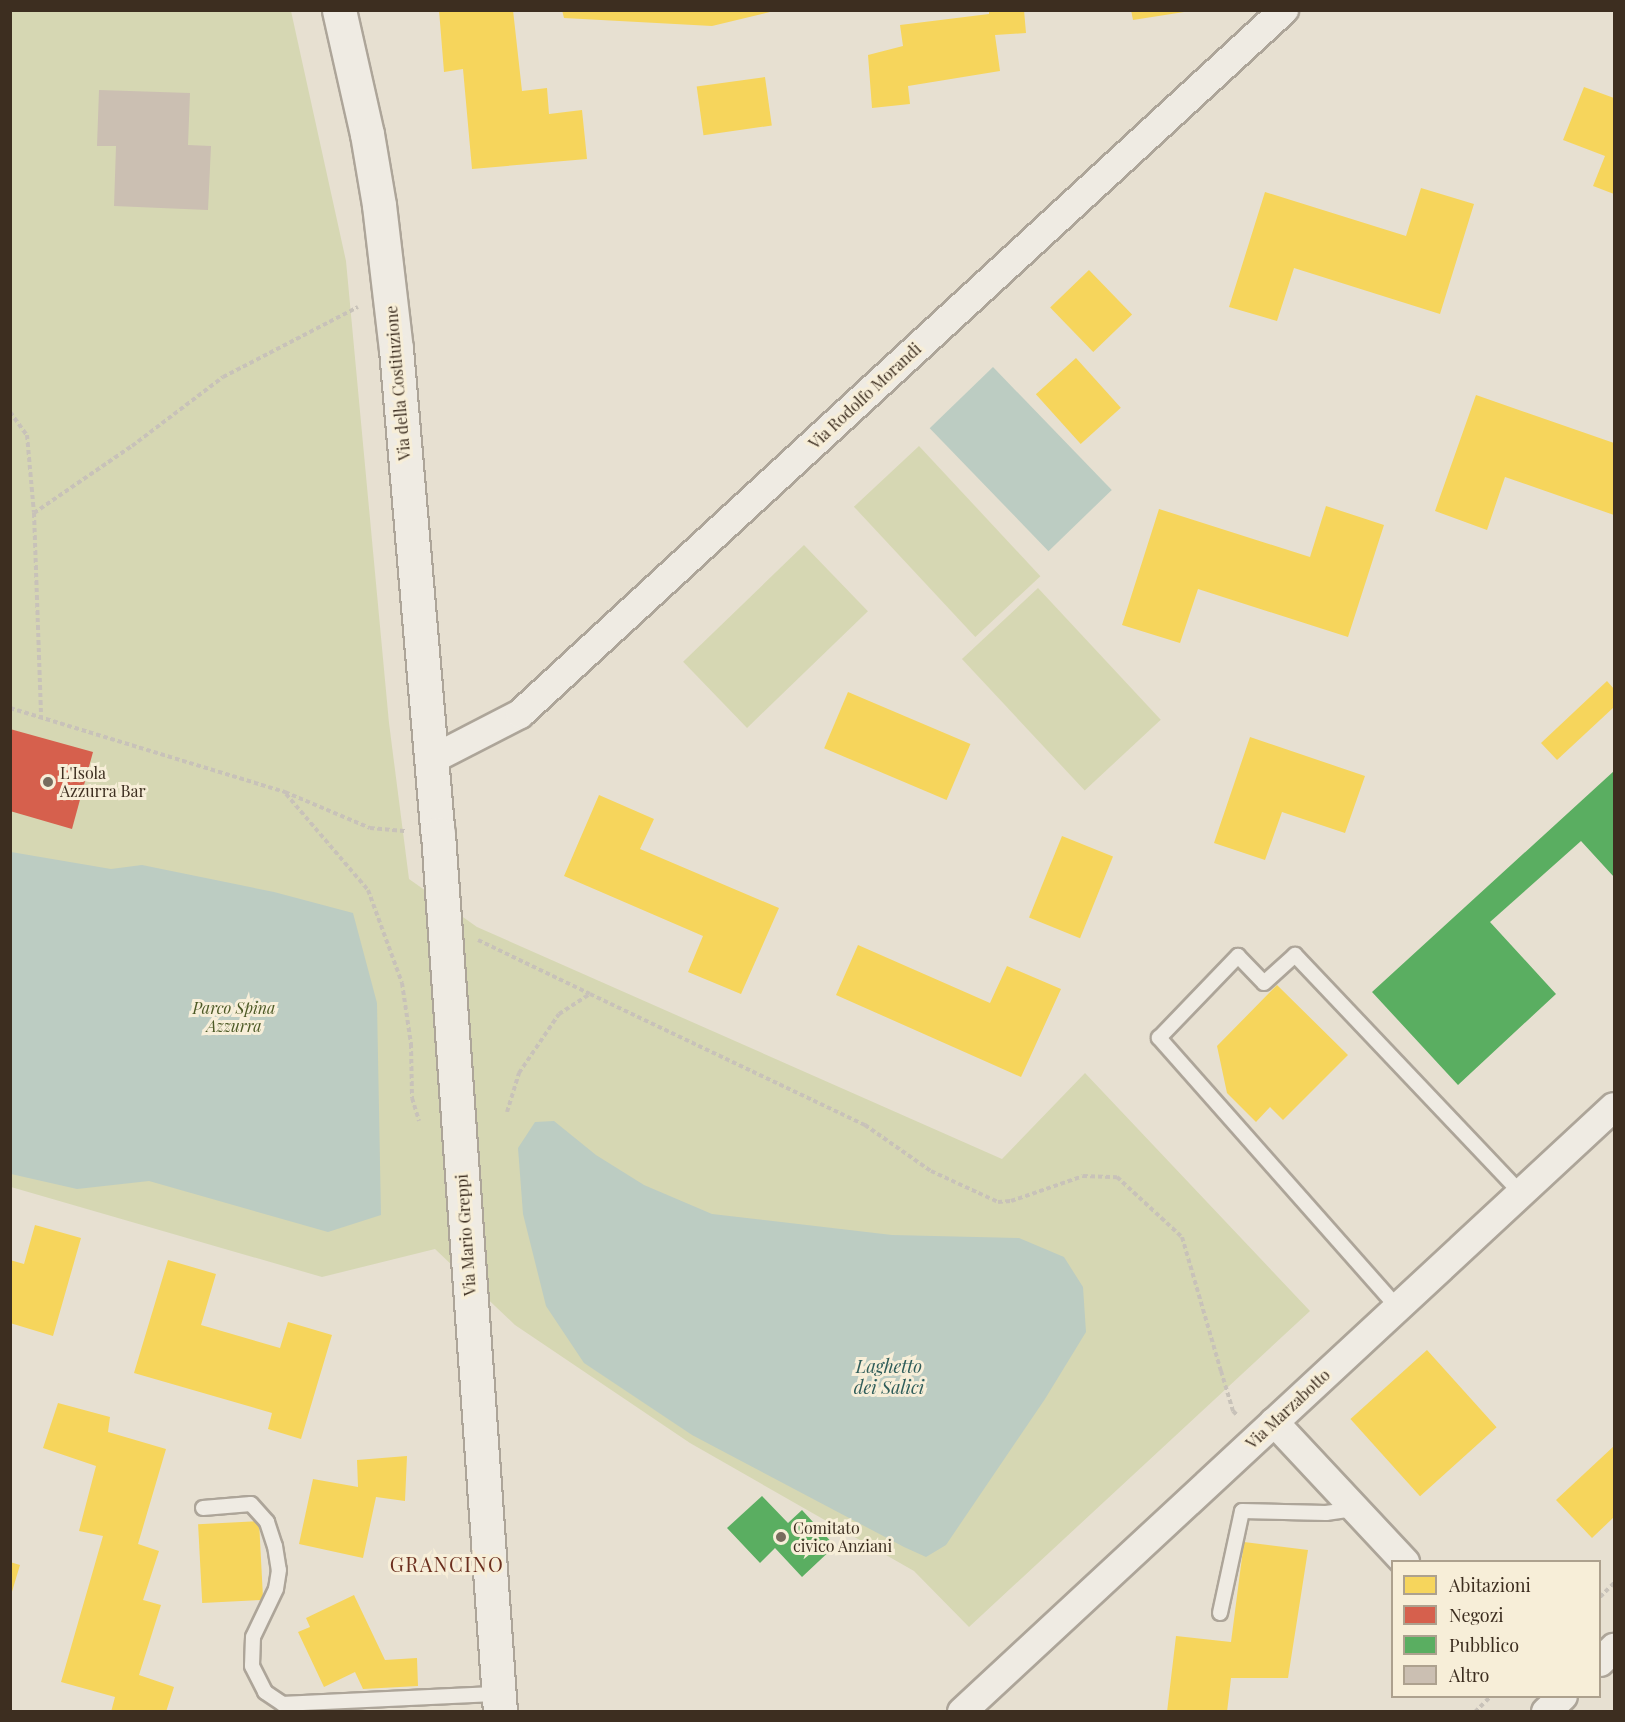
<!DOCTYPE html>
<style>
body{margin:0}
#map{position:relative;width:1625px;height:1722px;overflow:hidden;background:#e7e0d1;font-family:"Playfair Display",serif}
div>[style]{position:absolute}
.green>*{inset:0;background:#d6d7b3;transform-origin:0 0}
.water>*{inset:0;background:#bcccc2;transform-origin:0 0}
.homes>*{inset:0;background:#f6d55c;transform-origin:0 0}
.shops>*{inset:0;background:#d6604d}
.public>*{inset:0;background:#5aae61}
.building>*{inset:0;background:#cbbfb2}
.path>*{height:4px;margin-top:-2px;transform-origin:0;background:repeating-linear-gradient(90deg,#c8c2b9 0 4.5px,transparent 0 7.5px)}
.roads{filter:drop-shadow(2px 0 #ada599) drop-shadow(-2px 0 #ada599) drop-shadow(0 2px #ada599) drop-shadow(0 -2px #ada599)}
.service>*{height:14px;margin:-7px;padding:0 7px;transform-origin:7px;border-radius:7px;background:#efebe3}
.minor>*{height:28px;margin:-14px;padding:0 14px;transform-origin:14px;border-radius:14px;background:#efebe3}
.secondary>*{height:33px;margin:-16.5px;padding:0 16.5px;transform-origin:16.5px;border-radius:16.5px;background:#efebe3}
.dots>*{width:16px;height:16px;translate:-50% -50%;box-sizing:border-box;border:3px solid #f7eed8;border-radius:50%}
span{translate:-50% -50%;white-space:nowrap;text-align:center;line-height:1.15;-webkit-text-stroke:6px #f7eed8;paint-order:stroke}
.street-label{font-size:16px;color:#3d2e20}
.poi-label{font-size:16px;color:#3d2e20}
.left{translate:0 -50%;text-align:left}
.park-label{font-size:16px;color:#4d5a26;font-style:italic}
.water-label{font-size:18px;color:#2f5d5a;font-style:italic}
.quarter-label{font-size:20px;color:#6b2e1e;letter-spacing:1.5px}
.frame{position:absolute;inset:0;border:12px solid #3d2e20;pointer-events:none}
.legend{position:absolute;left:1391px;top:1560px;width:210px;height:138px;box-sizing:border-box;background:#f7eed8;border:2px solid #ada18e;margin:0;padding:8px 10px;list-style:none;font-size:18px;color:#3d2e20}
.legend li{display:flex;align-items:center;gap:12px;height:30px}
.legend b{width:30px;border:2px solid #ada18e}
</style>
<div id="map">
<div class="green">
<div style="clip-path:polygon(11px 11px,291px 11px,346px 261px,389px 723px,409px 879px,477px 927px,1002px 1159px,1085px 1073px,1310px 1311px,969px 1627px,914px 1571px,690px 1443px,515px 1325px,435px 1249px,322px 1277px,11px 1187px)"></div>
<div style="left:919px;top:446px;width:178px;height:89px;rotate:47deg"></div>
<div style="left:804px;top:545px;width:92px;height:168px;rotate:46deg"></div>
<div style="left:1038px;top:588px;width:180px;height:104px;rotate:47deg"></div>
</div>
<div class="water">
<div style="left:993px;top:367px;width:171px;height:88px;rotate:46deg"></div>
<div style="clip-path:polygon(11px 852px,111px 869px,142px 865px,274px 892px,353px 913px,377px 1003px,381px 1215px,328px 1232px,149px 1181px,77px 1189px,11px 1174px)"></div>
<div style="clip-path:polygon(554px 1121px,596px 1155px,644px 1185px,712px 1214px,892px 1235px,1019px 1238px,1064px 1257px,1083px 1287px,1086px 1332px,1045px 1399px,946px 1545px,926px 1557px,904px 1547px,692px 1435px,584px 1363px,546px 1306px,523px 1214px,518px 1148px,535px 1122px)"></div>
</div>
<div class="homes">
<div style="clip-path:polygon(439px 10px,513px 10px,522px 91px,547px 88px,549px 114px,582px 110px,587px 159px,472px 169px,463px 69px,444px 72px)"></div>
<div style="clip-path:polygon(562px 10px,774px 10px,774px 11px,712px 26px,564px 18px)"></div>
<div style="clip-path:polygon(989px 10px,1024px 10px,1026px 33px,995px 35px,1000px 71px,908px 86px,910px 104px,872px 108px,868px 55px,903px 46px,900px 25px,989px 14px)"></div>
<div style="clip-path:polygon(1131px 10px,1184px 10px,1184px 12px,1133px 20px)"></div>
<div style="left:765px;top:77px;width:49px;height:69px;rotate:82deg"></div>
<div style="clip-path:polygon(1584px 87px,1614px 98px,1614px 194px,1593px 186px,1605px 156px,1563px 140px)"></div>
<div style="clip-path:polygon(1421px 188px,1474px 204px,1440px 314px,1294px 268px,1277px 321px,1229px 307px,1265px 192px,1406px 236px)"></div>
<div style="left:1089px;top:270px;width:62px;height:54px;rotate:46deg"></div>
<div style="left:1076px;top:358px;width:67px;height:54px;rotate:48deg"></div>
<div style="clip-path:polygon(1476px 395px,1614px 443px,1614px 515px,1505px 477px,1487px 530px,1435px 511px)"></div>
<div style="clip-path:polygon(1326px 506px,1384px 525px,1348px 637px,1198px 589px,1180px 643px,1122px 625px,1159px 509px,1310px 557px)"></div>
<div style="clip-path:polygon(1607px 681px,1614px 689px,1614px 707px,1557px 760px,1541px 743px)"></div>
<div style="left:848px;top:692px;width:133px;height:61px;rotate:23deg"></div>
<div style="clip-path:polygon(1250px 737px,1365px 776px,1345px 833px,1282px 812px,1265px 860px,1214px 843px)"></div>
<div style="clip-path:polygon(599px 795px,654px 819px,640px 849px,779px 908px,741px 994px,688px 972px,703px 936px,564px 876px)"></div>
<div style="left:1062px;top:836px;width:55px;height:88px;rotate:22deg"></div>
<div style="clip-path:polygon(858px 945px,990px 1003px,1007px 966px,1061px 989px,1021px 1077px,836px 995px)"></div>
<div style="clip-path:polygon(1277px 985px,1348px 1055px,1283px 1120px,1270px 1107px,1256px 1122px,1227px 1093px,1217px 1046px)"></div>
<div style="clip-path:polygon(35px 1225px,81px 1238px,53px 1336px,10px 1323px,10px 1260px,24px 1264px)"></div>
<div style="clip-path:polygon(168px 1260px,216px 1274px,201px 1325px,280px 1348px,288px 1322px,332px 1335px,301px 1439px,268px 1429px,272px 1413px,134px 1373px)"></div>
<div style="left:1427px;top:1350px;width:104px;height:103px;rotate:48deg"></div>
<div style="clip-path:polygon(58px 1403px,110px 1417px,108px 1432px,166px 1449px,138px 1544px,159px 1551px,143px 1600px,161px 1605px,139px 1675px,174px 1687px,166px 1712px,111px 1712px,115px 1697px,61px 1682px,103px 1536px,79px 1531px,96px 1466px,43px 1448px)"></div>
<div style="clip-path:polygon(1614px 1446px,1614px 1517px,1592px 1538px,1556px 1500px)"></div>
<div style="clip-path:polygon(407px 1456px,405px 1501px,376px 1497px,363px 1558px,299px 1544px,313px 1479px,358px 1487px,357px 1460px)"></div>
<div style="left:259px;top:1521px;width:79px;height:61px;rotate:87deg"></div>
<div style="clip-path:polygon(1244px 1542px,1308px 1550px,1288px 1678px,1231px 1678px,1227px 1712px,1167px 1712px,1176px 1636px,1231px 1642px)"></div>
<div style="clip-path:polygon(10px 1562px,20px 1565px,11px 1595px,10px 1595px)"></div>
<div style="clip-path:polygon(354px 1595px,385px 1660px,417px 1658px,418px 1686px,363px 1689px,355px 1672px,324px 1687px,298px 1632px,310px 1627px,306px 1618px)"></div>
</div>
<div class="shops">
<div style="clip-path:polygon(10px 729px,93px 752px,72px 829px,10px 811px)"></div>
</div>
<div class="public">
<div style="clip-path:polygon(1614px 771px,1614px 877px,1581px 841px,1490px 922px,1556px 994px,1458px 1085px,1372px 992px)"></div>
<div style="clip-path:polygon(762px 1496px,788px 1523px,802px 1510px,835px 1546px,802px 1577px,775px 1548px,760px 1563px,727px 1528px)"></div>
</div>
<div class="building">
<div style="clip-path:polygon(99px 90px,190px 93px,188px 145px,211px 146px,208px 210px,114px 206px,116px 146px,97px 146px)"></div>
</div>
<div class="path">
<div style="left:10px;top:412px;width:29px;rotate:54deg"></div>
<div style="left:27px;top:435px;width:78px;rotate:84.9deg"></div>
<div style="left:34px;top:513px;width:203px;rotate:88deg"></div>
<div style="left:34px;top:513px;width:119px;rotate:-34.4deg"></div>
<div style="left:132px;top:446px;width:114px;rotate:-37.2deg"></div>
<div style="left:223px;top:377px;width:152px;rotate:-27.4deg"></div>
<div style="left:10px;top:708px;width:288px;rotate:17deg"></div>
<div style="left:285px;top:792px;width:92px;rotate:23deg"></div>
<div style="left:370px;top:828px;width:37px;rotate:5deg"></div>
<div style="left:286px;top:794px;width:126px;rotate:49.5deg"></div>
<div style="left:368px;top:890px;width:99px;rotate:69.9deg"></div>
<div style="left:402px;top:983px;width:62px;rotate:81.6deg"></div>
<div style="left:411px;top:1044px;width:54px;rotate:88.9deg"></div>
<div style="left:412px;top:1098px;width:24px;rotate:73deg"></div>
<div style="left:478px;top:940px;width:124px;rotate:25.7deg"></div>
<div style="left:507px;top:1112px;width:41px;rotate:-72.9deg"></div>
<div style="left:519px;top:1073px;width:71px;rotate:-55.9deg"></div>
<div style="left:559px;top:1014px;width:37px;rotate:-33deg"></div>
<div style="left:590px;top:994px;width:305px;rotate:25.5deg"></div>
<div style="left:865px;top:1125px;width:80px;rotate:34.9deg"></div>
<div style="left:931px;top:1171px;width:74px;rotate:24.8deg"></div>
<div style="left:998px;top:1202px;width:13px;rotate:-4deg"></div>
<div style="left:1011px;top:1201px;width:76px;rotate:-19.1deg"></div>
<div style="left:1083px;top:1176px;width:34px;rotate:2deg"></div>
<div style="left:1117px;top:1177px;width:88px;rotate:42.7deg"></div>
<div style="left:1182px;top:1237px;width:140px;rotate:73.8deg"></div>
<div style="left:1221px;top:1371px;width:42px;rotate:73.3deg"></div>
<div style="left:1233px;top:1411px;width:6px;rotate:45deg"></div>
<div style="left:1600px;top:1597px;width:20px;rotate:-45deg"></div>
<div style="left:1475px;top:1712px;width:23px;rotate:-45deg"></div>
</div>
<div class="roads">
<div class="service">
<div style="left:1398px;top:1308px;width:361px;rotate:-131.5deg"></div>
<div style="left:1159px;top:1038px;width:114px;rotate:-46.1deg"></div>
<div style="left:1238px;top:956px;width:37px;rotate:46deg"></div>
<div style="left:1264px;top:983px;width:42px;rotate:-42.1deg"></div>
<div style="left:1295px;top:955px;width:328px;rotate:46.5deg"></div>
<div style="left:203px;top:1508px;width:48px;rotate:-4.8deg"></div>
<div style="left:251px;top:1504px;width:24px;rotate:48deg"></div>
<div style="left:267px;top:1522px;width:25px;rotate:72deg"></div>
<div style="left:275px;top:1546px;width:24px;rotate:81deg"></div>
<div style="left:279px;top:1570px;width:19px;rotate:99deg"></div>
<div style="left:276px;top:1589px;width:53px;rotate:115.6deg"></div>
<div style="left:253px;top:1637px;width:29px;rotate:92deg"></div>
<div style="left:252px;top:1666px;width:29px;rotate:63deg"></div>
<div style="left:265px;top:1692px;width:22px;rotate:34deg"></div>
<div style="left:283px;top:1704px;width:215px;rotate:-2.7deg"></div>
<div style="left:1220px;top:1613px;width:104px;rotate:-77.8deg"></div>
<div style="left:1242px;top:1511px;width:84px;rotate:1.4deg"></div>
<div style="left:1326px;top:1513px;width:28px;rotate:-8deg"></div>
</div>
<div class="minor">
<div style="left:431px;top:760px;width:100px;rotate:-27.3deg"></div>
<div style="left:520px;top:714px;width:1039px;rotate:-42.66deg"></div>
<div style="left:1274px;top:1422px;width:192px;rotate:46.9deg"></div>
<div style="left:1600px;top:1662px;width:20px;rotate:-45deg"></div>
<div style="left:962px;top:1712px;width:889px;rotate:-42.86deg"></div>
<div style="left:1546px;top:1712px;width:23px;rotate:-43deg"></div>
</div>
<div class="secondary">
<div style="left:339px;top:10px;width:127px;rotate:77.3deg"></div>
<div style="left:367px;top:134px;width:72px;rotate:80.4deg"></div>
<div style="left:379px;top:205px;width:145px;rotate:83.3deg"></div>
<div style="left:396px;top:349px;width:487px;rotate:85.1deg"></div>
<div style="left:438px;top:834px;width:880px;rotate:85.96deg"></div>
</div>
</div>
<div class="dots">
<div style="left:48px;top:782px;background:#786c5e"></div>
<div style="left:781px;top:1537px;background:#786c5e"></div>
</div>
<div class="street-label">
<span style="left:398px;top:383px;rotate:-95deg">Via della Costituzione</span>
<span style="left:865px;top:396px;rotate:-43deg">Via Rodolfo Morandi</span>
<span style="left:466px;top:1235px;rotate:-94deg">Via Mario Greppi</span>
<span style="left:1288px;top:1409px;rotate:-43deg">Via Marzabotto</span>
</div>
<div class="poi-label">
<span class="left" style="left:60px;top:782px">L'Isola<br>Azzurra Bar</span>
<span class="left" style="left:793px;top:1537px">Comitato<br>civico Anziani</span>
</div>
<div class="park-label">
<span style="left:234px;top:1017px">Parco Spina<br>Azzurra</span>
</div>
<div class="water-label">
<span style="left:889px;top:1377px">Laghetto<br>dei Salici</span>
</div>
<div class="quarter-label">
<span style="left:447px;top:1563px">GRANCINO</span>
</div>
<div class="frame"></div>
<ul class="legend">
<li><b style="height:16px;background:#f6d55c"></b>Abitazioni</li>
<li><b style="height:16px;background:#d6604d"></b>Negozi</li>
<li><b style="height:16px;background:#5aae61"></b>Pubblico</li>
<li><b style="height:16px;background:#cbbfb2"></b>Altro</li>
</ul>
</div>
